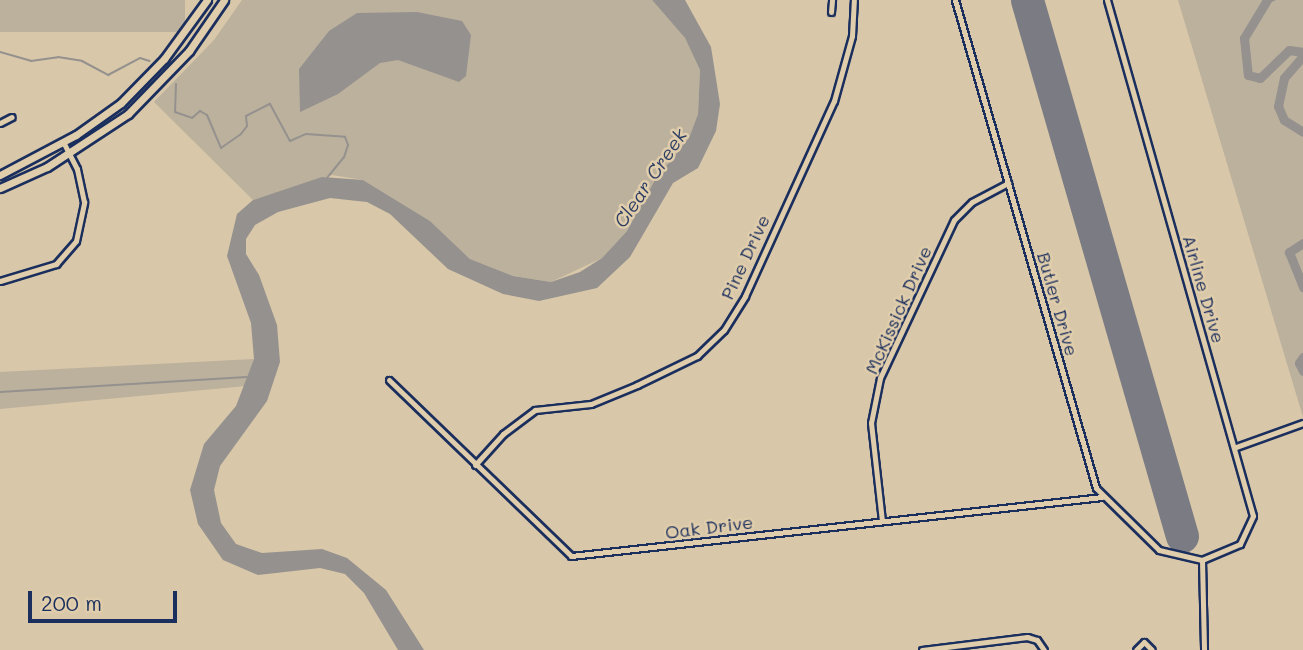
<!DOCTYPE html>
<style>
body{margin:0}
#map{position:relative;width:1303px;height:650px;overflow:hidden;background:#d8c7a8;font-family:Mali,sans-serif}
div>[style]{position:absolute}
.green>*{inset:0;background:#bcb19d;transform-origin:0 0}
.water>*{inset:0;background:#94918e}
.stream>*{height:2px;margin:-1px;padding:0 1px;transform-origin:1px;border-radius:1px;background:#94918e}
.river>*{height:9px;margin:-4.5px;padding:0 4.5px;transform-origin:4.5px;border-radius:4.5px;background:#94918e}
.runway>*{height:33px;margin:-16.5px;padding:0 16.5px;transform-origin:16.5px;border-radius:16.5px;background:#7a7b83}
.roads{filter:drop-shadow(2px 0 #1b2f5e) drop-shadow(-2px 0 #1b2f5e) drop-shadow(0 2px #1b2f5e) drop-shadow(0 -2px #1b2f5e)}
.minor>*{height:5px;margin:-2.5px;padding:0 2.5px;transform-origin:2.5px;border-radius:2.5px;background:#e0cdab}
.secondary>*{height:7px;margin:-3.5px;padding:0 3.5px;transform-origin:3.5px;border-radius:3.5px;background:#e0cdab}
span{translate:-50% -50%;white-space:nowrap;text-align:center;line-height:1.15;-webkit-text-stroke:5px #e0cdab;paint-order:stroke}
.street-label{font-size:18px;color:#1b2f5e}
.water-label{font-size:19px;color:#2d3e65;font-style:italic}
.scale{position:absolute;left:28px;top:591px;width:149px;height:32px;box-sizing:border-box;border:4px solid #1b2f5e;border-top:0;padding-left:9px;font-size:21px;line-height:24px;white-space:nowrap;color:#1b2f5e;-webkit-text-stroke:5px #e0cdab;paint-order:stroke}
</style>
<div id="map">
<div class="green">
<div style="left:0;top:0;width:185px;height:32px"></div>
<div style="clip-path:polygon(242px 0,652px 0,685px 38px,700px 70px,698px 114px,689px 138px,655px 180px,627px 231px,602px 258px,551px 282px,513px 276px,470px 259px,430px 221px,363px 180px,332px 175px,253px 200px,154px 102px,214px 40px)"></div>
<div style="clip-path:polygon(1178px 0,1303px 0,1303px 417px)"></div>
<div style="clip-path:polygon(254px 359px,246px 386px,0 409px,0 372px)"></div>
</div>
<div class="water">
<div style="clip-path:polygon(652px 0,685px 0,711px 47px,720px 104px,716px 131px,698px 168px,673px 183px,630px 257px,597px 288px,539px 301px,503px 294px,448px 269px,390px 214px,367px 202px,330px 198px,278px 212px,255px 225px,246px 239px,246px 254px,259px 275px,277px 325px,280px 362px,267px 401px,220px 466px,214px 490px,221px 523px,236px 544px,262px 553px,322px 549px,347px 558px,386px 590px,424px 650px,398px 650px,364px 593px,345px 574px,320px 568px,258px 575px,223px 560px,198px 524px,190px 490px,204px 444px,236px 406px,254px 359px,251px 323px,227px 256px,237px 214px,253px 200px,322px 177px,363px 180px,430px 221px,470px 259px,513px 276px,551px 282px,580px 272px,602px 258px,627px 231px,655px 180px,689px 138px,698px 114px,700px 70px,685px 38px)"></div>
<div style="clip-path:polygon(417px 12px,462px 21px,471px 35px,466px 76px,459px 82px,398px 60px,380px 63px,338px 94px,300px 112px,299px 69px,329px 31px,357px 13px)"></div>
</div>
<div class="stream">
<div style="left:1267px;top:3px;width:8px;rotate:-23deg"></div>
<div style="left:0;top:52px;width:32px;rotate:16deg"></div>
<div style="left:31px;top:61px;width:27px;rotate:-8deg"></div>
<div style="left:58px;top:57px;width:24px;rotate:9deg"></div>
<div style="left:82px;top:61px;width:30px;rotate:28deg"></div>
<div style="left:108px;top:75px;width:36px;rotate:-28deg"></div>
<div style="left:140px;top:58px;width:10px;rotate:17deg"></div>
<div style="left:176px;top:84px;width:28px;rotate:92deg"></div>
<div style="left:175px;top:112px;width:18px;rotate:19deg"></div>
<div style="left:192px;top:118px;width:11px;rotate:-41deg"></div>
<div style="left:200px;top:111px;width:8px;rotate:30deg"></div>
<div style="left:207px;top:115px;width:36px;rotate:67deg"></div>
<div style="left:221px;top:148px;width:24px;rotate:-35deg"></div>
<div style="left:241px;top:134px;width:10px;rotate:-53deg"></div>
<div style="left:247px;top:126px;width:10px;rotate:-96deg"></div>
<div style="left:246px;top:116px;width:27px;rotate:-27deg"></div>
<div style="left:270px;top:104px;width:42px;rotate:61.6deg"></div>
<div style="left:290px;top:141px;width:17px;rotate:-24deg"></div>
<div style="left:306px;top:134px;width:39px;rotate:4deg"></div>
<div style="left:345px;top:137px;width:9px;rotate:69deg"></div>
<div style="left:348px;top:145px;width:13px;rotate:108deg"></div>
<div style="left:344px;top:157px;width:27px;rotate:129deg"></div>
<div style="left:0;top:392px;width:247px;rotate:-3.5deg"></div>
</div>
<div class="river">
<div style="left:1267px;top:0;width:44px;rotate:121.2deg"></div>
<div style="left:1244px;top:38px;width:37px;rotate:84deg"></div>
<div style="left:1248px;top:75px;width:12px;rotate:14deg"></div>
<div style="left:1260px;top:78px;width:40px;rotate:-44deg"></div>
<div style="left:1289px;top:50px;width:14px;rotate:8deg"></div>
<div style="left:1303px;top:56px;width:29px;rotate:131deg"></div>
<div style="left:1284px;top:78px;width:29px;rotate:102deg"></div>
<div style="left:1278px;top:106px;width:15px;rotate:67deg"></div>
<div style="left:1284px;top:120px;width:22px;rotate:32deg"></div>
<div style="left:1303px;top:243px;width:17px;rotate:147deg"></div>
<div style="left:1289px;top:252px;width:38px;rotate:68deg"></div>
<div style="left:1303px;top:357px;width:7px;rotate:124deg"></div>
<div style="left:1299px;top:363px;width:9px;rotate:63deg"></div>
</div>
<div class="runway">
<div style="left:1027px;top:0;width:558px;rotate:73.87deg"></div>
</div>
<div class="roads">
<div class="minor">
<div style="left:955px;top:0;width:508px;rotate:73.88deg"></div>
<div style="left:1096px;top:488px;width:88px;rotate:44.5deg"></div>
<div style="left:1159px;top:550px;width:44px;rotate:13.1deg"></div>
<div style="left:1107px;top:0;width:536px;rotate:74.2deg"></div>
<div style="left:1253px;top:516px;width:31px;rotate:115deg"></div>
<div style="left:1240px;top:544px;width:41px;rotate:157.2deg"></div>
<div style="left:831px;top:12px;width:12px;rotate:-85deg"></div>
<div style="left:0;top:123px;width:13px;rotate:-27deg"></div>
<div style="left:0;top:281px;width:59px;rotate:-16.9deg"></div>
<div style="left:56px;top:264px;width:30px;rotate:-49deg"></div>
<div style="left:76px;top:241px;width:40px;rotate:-78deg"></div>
<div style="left:84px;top:202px;width:34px;rotate:-102deg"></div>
<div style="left:77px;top:169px;width:30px;rotate:-117deg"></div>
<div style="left:389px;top:380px;width:253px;rotate:44deg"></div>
<div style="left:571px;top:556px;width:534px;rotate:-6.34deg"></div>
<div style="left:1236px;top:447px;width:71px;rotate:-19.7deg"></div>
<div style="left:475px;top:465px;width:42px;rotate:-47.9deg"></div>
<div style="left:503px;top:434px;width:40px;rotate:-37deg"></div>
<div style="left:535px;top:410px;width:56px;rotate:-6.1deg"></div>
<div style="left:591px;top:404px;width:50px;rotate:-22.4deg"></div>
<div style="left:637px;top:385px;width:67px;rotate:-25.8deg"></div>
<div style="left:697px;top:356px;width:37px;rotate:-44deg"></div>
<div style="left:724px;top:330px;width:40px;rotate:-58deg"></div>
<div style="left:745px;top:296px;width:214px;rotate:-65.5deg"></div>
<div style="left:834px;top:101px;width:67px;rotate:-74.5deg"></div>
<div style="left:852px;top:36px;width:36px;rotate:-87deg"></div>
<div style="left:882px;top:521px;width:99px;rotate:-96.4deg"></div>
<div style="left:871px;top:423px;width:46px;rotate:-78.7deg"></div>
<div style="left:880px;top:378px;width:174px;rotate:-64.9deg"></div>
<div style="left:954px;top:220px;width:25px;rotate:-45deg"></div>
<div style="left:972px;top:202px;width:41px;rotate:-27.8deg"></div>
<div style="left:1202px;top:560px;width:90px;rotate:88.7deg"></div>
<div style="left:922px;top:650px;width:106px;rotate:-7.1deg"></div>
<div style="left:1027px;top:637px;width:10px;rotate:17deg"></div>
<div style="left:1037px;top:640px;width:12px;rotate:55deg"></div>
<div style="left:1136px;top:650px;width:11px;rotate:-45deg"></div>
<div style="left:1144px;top:642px;width:11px;rotate:45deg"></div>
</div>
<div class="secondary">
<div style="left:0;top:175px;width:86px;rotate:-27.8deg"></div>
<div style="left:76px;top:135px;width:55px;rotate:-35.4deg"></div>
<div style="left:121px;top:103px;width:62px;rotate:-45.7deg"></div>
<div style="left:164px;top:59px;width:73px;rotate:-53.9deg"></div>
<div style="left:0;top:188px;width:51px;rotate:-24.1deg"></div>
<div style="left:47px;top:167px;width:97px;rotate:-33.2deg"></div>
<div style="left:128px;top:114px;width:88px;rotate:-45.9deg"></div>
<div style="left:189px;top:51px;width:62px;rotate:-55.5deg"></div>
</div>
</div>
<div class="street-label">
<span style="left:745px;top:257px;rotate:-65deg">Pine Drive</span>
<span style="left:1204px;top:289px;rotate:74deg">Airline Drive</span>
<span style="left:1058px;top:304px;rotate:74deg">Butler Drive</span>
<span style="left:898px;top:310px;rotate:-66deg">McKissick Drive</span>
<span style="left:709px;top:527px;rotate:-7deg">Oak Drive</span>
</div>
<div class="water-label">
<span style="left:650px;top:178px;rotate:-56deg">Clear Creek</span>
</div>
<div class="scale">200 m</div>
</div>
